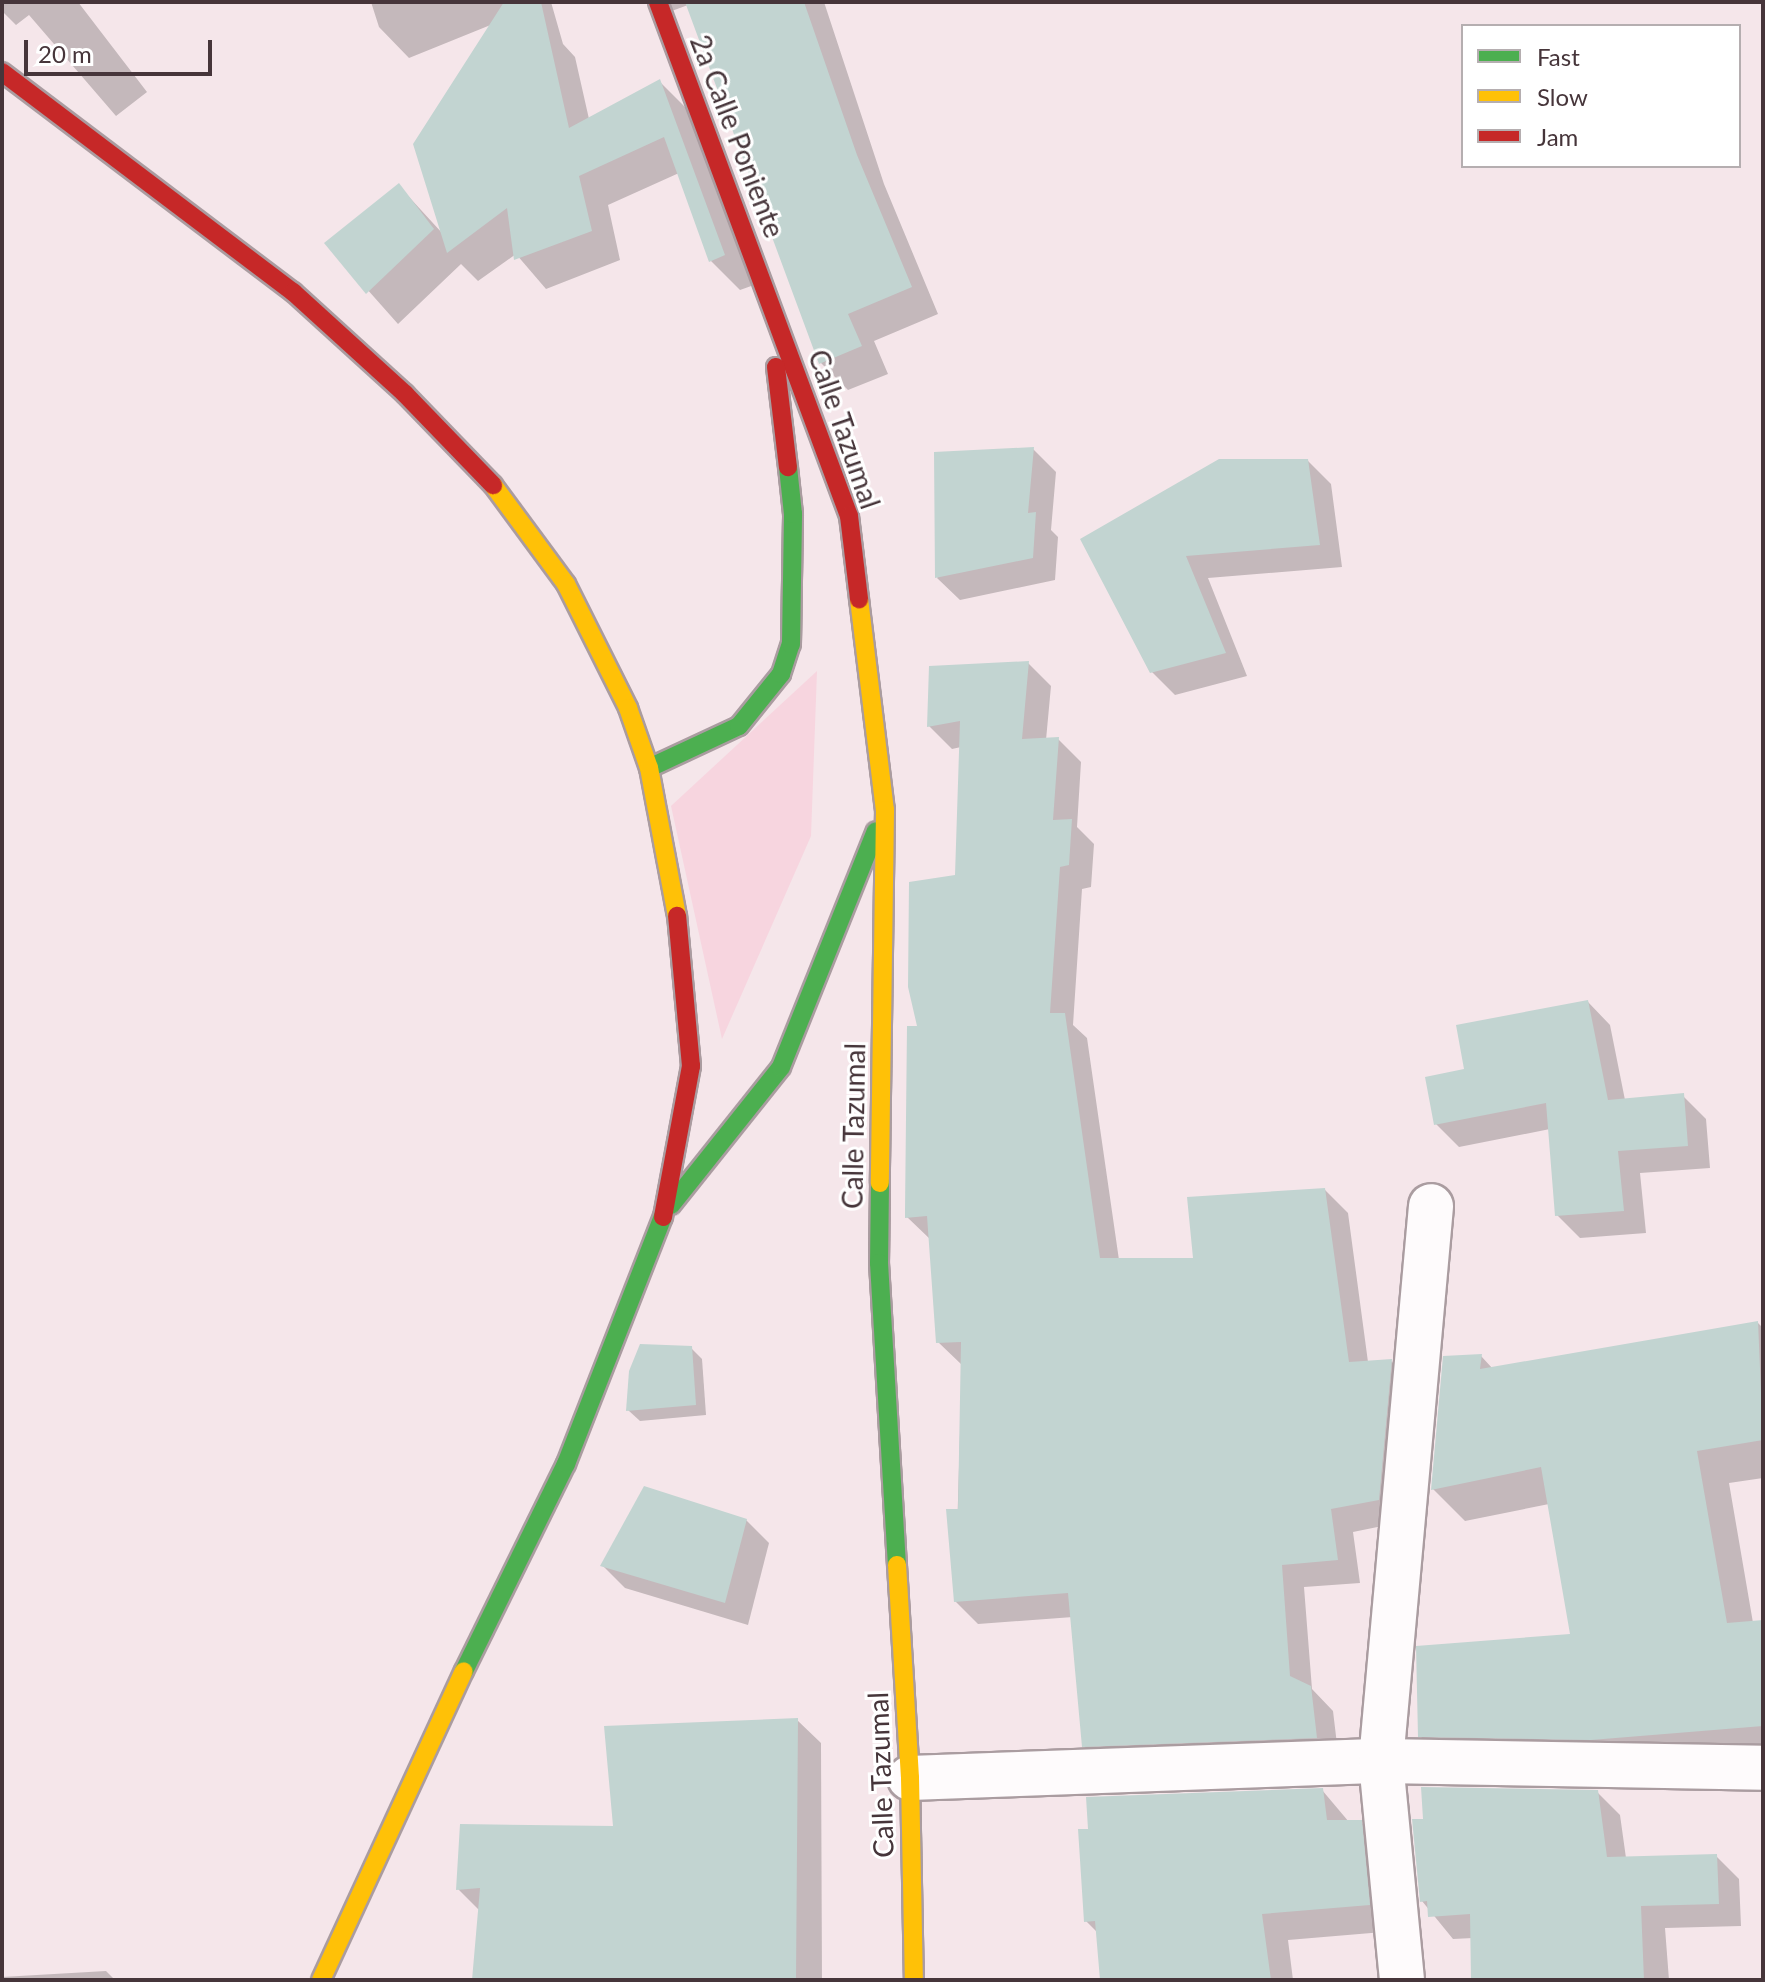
<!DOCTYPE html>
<style>
body{margin:0}
#map{position:relative;width:1765px;height:1982px;overflow:hidden;background:#f5e6ea;font-family:Lato,sans-serif}
div>[style]{position:absolute}
.green>*{inset:0;background:#f7d5df}
.shadow>*{inset:0;background:#0003}
.building>*{inset:0;background:#c2d4d1}
.roads{filter:drop-shadow(2px 0 #aa9ca0) drop-shadow(-2px 0 #aa9ca0) drop-shadow(0 2px #aa9ca0) drop-shadow(0 -2px #aa9ca0)}
.street>*{height:44px;margin:-22px;padding:0 22px;transform-origin:22px;border-radius:22px;background:#fefbfc}
.fast>*{height:18px;margin:-9px;padding:0 9px;transform-origin:9px;border-radius:9px;background:#4caf50}
.slow>*{height:18px;margin:-9px;padding:0 9px;transform-origin:9px;border-radius:9px;background:#ffc107}
.jam>*{height:18px;margin:-9px;padding:0 9px;transform-origin:9px;border-radius:9px;background:#c62828}
span{translate:-50% -50%;white-space:nowrap;text-align:center;line-height:1.15;-webkit-text-stroke:6px #fff;paint-order:stroke}
.street-label{font-size:28px;color:#46353a}
.frame{position:absolute;inset:0;border:4px solid #46353a;pointer-events:none}
.legend{position:absolute;left:1461px;top:24px;width:280px;height:144px;box-sizing:border-box;background:#fff;border:2px solid #b5aeb0;margin:0;padding:10px 14px;list-style:none;font-size:24px;color:#46353a}
.legend li{display:flex;align-items:center;gap:16px;height:40px}
.legend b{width:40px;border:2px solid #b5aeb0}
.scale{position:absolute;left:24px;top:40px;width:188px;height:36px;box-sizing:border-box;border:4px solid #46353a;border-top:0;padding-left:10px;font-size:24px;line-height:28px;white-space:nowrap;color:#46353a;-webkit-text-stroke:6px #fff;paint-order:stroke}
</style>
<div id="map">
<div class="green">
<div style="clip-path:polygon(817px 671px,811px 836px,722px 1039px,671px 806px)"></div>
</div>
<div class="shadow">
<div style="clip-path:polygon(2px 2px,78px 2px,147px 92px,116px 116px,29px 15px,16px 25px,2px 11px)"></div>
<div style="clip-path:polygon(371px 2px,551px 2px,563px 44px,575px 57px,589px 119px,659px 81px,689px 111px,754px 285px,740px 290px,710px 260px,679px 173px,608px 205px,620px 260px,546px 289px,516px 254px,478px 281px,461px 264px,398px 324px,327px 244px,399px 186px,443px 234px,493px 24px,409px 58px,379px 27px)"></div>
<div style="clip-path:polygon(659px 2px,824px 2px,884px 184px,938px 314px,874px 341px,888px 374px,848px 390px,821px 363px,688px 5px,669px 12px)"></div>
<div style="clip-path:polygon(1033px 449px,1056px 472px,1051px 530px,1058px 537px,1055px 580px,960px 600px,937px 578px)"></div>
<div style="clip-path:polygon(1308px 461px,1331px 484px,1342px 567px,1208px 578px,1247px 676px,1175px 695px,1152px 672px,1083px 540px)"></div>
<div style="clip-path:polygon(1028px 663px,1051px 686px,1046px 740px,1058px 739px,1081px 762px,1077px 827px,1094px 844px,1091px 887px,1082px 889px,1073px 1025px,1087px 1038px,1119px 1260px,1195px 1260px,1325px 1190px,1348px 1213px,1368px 1362px,1391px 1361px,1414px 1384px,1402px 1522px,1353px 1532px,1360px 1583px,1304px 1587px,1312px 1689px,1333px 1711px,1339px 1761px,1107px 1769px,1084px 1746px,1073px 1617px,978px 1624px,955px 1601px,962px 1365px,938px 1342px,931px 1240px,907px 1217px,919px 1028px,957px 877px,961px 747px,952px 749px,929px 726px)"></div>
<div style="clip-path:polygon(1588px 1002px,1610px 1025px,1625px 1100px,1683px 1096px,1706px 1119px,1710px 1168px,1640px 1173px,1646px 1233px,1580px 1238px,1557px 1215px,1550px 1129px,1459px 1147px,1436px 1124px,1466px 1070px)"></div>
<div style="clip-path:polygon(1758px 1323px,1763px 1328px,1763px 1478px,1729px 1483px,1763px 1681px,1763px 1760px,1452px 1768px,1420px 1736px,1573px 1636px,1549px 1504px,1465px 1521px,1433px 1489px,1481px 1356px,1493px 1369px)"></div>
<div style="clip-path:polygon(691px 1348px,702px 1359px,706px 1415px,640px 1421px,628px 1410px)"></div>
<div style="clip-path:polygon(746px 1520px,769px 1543px,748px 1625px,625px 1588px,602px 1565px)"></div>
<div style="clip-path:polygon(797px 1720px,821px 1743px,822px 1980px,474px 1980px,480px 1911px,458px 1889px,615px 1828px)"></div>
<div style="clip-path:polygon(1322px 1790px,1349px 1822px,1361px 1822px,1387px 1848px,1395px 1931px,1288px 1940px,1293px 1980px,1102px 1980px,1098px 1933px,1086px 1921px)"></div>
<div style="clip-path:polygon(1597px 1792px,1620px 1815px,1626px 1858px,1716px 1856px,1739px 1879px,1741px 1926px,1665px 1928px,1669px 1980px,1473px 1980px,1473px 1938px,1453px 1939px,1422px 1901px)"></div>
<div style="clip-path:polygon(106px 1971px,115px 1980px,2px 1980px,2px 1977px)"></div>
</div>
<div class="building">
<div style="clip-path:polygon(504px 2px,541px 2px,569px 128px,660px 79px,725px 255px,709px 262px,664px 137px,579px 176px,592px 231px,514px 260px,507px 208px,447px 253px,413px 144px)"></div>
<div style="clip-path:polygon(685px 2px,804px 2px,857px 155px,912px 287px,848px 314px,862px 346px,819px 364px)"></div>
<div style="clip-path:polygon(399px 183px,434px 229px,366px 294px,324px 243px)"></div>
<div style="clip-path:polygon(1034px 447px,1028px 513px,1036px 512px,1033px 558px,935px 578px,934px 452px)"></div>
<div style="clip-path:polygon(1219px 459px,1308px 459px,1320px 545px,1186px 556px,1226px 653px,1150px 673px,1080px 539px)"></div>
<div style="clip-path:polygon(1029px 661px,1022px 739px,1059px 737px,1053px 820px,1072px 819px,1069px 865px,1060px 867px,1050px 1013px,1065px 1013px,1100px 1258px,1193px 1258px,1187px 1197px,1325px 1188px,1349px 1362px,1392px 1359px,1379px 1500px,1331px 1509px,1338px 1560px,1282px 1565px,1290px 1676px,1311px 1686px,1317px 1738px,1082px 1747px,1068px 1593px,954px 1602px,946px 1509px,958px 1509px,961px 1342px,936px 1343px,927px 1216px,905px 1218px,905px 1210px,907px 1026px,917px 1026px,908px 987px,909px 882px,955px 875px,960px 721px,927px 727px,929px 666px)"></div>
<div style="clip-path:polygon(1588px 1000px,1608px 1100px,1684px 1093px,1688px 1146px,1618px 1151px,1624px 1211px,1555px 1216px,1546px 1103px,1434px 1125px,1425px 1077px,1464px 1069px,1456px 1025px)"></div>
<div style="clip-path:polygon(1758px 1321px,1763px 1440px,1697px 1451px,1727px 1623px,1763px 1620px,1763px 1726px,1591px 1740px,1418px 1737px,1416px 1646px,1570px 1634px,1541px 1467px,1431px 1490px,1443px 1356px,1482px 1354px,1480px 1369px)"></div>
<div style="clip-path:polygon(640px 1344px,692px 1346px,696px 1405px,626px 1411px,629px 1371px)"></div>
<div style="clip-path:polygon(644px 1486px,747px 1519px,725px 1603px,600px 1566px)"></div>
<div style="clip-path:polygon(798px 1718px,796px 1980px,472px 1980px,480px 1888px,456px 1890px,460px 1824px,613px 1826px,604px 1726px)"></div>
<div style="clip-path:polygon(1421px 1787px,1598px 1790px,1607px 1857px,1717px 1854px,1719px 1904px,1641px 1906px,1644px 1980px,1471px 1980px,1470px 1914px,1428px 1917px,1427px 1901px,1420px 1902px,1412px 1819px,1423px 1819px)"></div>
<div style="clip-path:polygon(1323px 1788px,1327px 1820px,1362px 1820px,1370px 1905px,1262px 1914px,1271px 1980px,1100px 1980px,1095px 1921px,1084px 1922px,1078px 1829px,1088px 1829px,1086px 1797px)"></div>
</div>
<div class="roads">
<div class="street">
<div style="left:910px;top:1778px;width:471px;rotate:-2.1deg"></div>
<div style="left:1381px;top:1761px;width:382px;rotate:1deg"></div>
<div style="left:1402px;top:1980px;width:220px;rotate:-95.5deg"></div>
<div style="left:1381px;top:1761px;width:557px;rotate:-84.85deg"></div>
</div>
<div class="fast">
<div style="left:649px;top:768px;width:99px;rotate:-25deg"></div>
<div style="left:739px;top:726px;width:67px;rotate:-51.1deg"></div>
<div style="left:781px;top:674px;width:32px;rotate:-72deg"></div>
<div style="left:791px;top:644px;width:130px;rotate:-89.1deg"></div>
<div style="left:793px;top:514px;width:47px;rotate:-96.1deg"></div>
<div style="left:880px;top:1183px;width:80px;rotate:90.7deg"></div>
<div style="left:879px;top:1263px;width:303px;rotate:86.6deg"></div>
<div style="left:671px;top:1205px;width:176px;rotate:-51.4deg"></div>
<div style="left:781px;top:1067px;width:254px;rotate:-68.1deg"></div>
<div style="left:464px;top:1671px;width:231px;rotate:-63.8deg"></div>
<div style="left:566px;top:1464px;width:265px;rotate:-68.6deg"></div>
</div>
<div class="slow">
<div style="left:493px;top:485px;width:123px;rotate:53.6deg"></div>
<div style="left:566px;top:584px;width:139px;rotate:63.4deg"></div>
<div style="left:628px;top:708px;width:64px;rotate:70.7deg"></div>
<div style="left:649px;top:768px;width:151px;rotate:79.3deg"></div>
<div style="left:859px;top:599px;width:213px;rotate:83deg"></div>
<div style="left:885px;top:810px;width:373px;rotate:90.8deg"></div>
<div style="left:897px;top:1565px;width:213px;rotate:86.5deg"></div>
<div style="left:910px;top:1778px;width:202px;rotate:88.9deg"></div>
<div style="left:321px;top:1980px;width:340px;rotate:-65.2deg"></div>
</div>
<div class="jam">
<div style="left:658px;top:2px;width:548px;rotate:69.62deg"></div>
<div style="left:849px;top:516px;width:84px;rotate:83.1deg"></div>
<div style="left:2px;top:72px;width:365px;rotate:37.1deg"></div>
<div style="left:293px;top:292px;width:151px;rotate:42.3deg"></div>
<div style="left:405px;top:394px;width:127px;rotate:46deg"></div>
<div style="left:776px;top:367px;width:101px;rotate:83.2deg"></div>
<div style="left:663px;top:1217px;width:154px;rotate:-79.5deg"></div>
<div style="left:691px;top:1066px;width:151px;rotate:-95.3deg"></div>
</div>
</div>
<div class="street-label">
<span style="left:738px;top:136px;rotate:69deg">2a Calle Poniente</span>
<span style="left:845px;top:429px;rotate:71deg">Calle Tazumal</span>
<span style="left:853px;top:1126px;rotate:-89deg">Calle Tazumal</span>
<span style="left:880px;top:1775px;rotate:-92deg">Calle Tazumal</span>
</div>
<div class="frame"></div>
<ul class="legend">
<li><b style="height:10px;background:#4caf50"></b>Fast</li>
<li><b style="height:10px;background:#ffc107"></b>Slow</li>
<li><b style="height:10px;background:#c62828"></b>Jam</li>
</ul>
<div class="scale">20 m</div>
</div>
